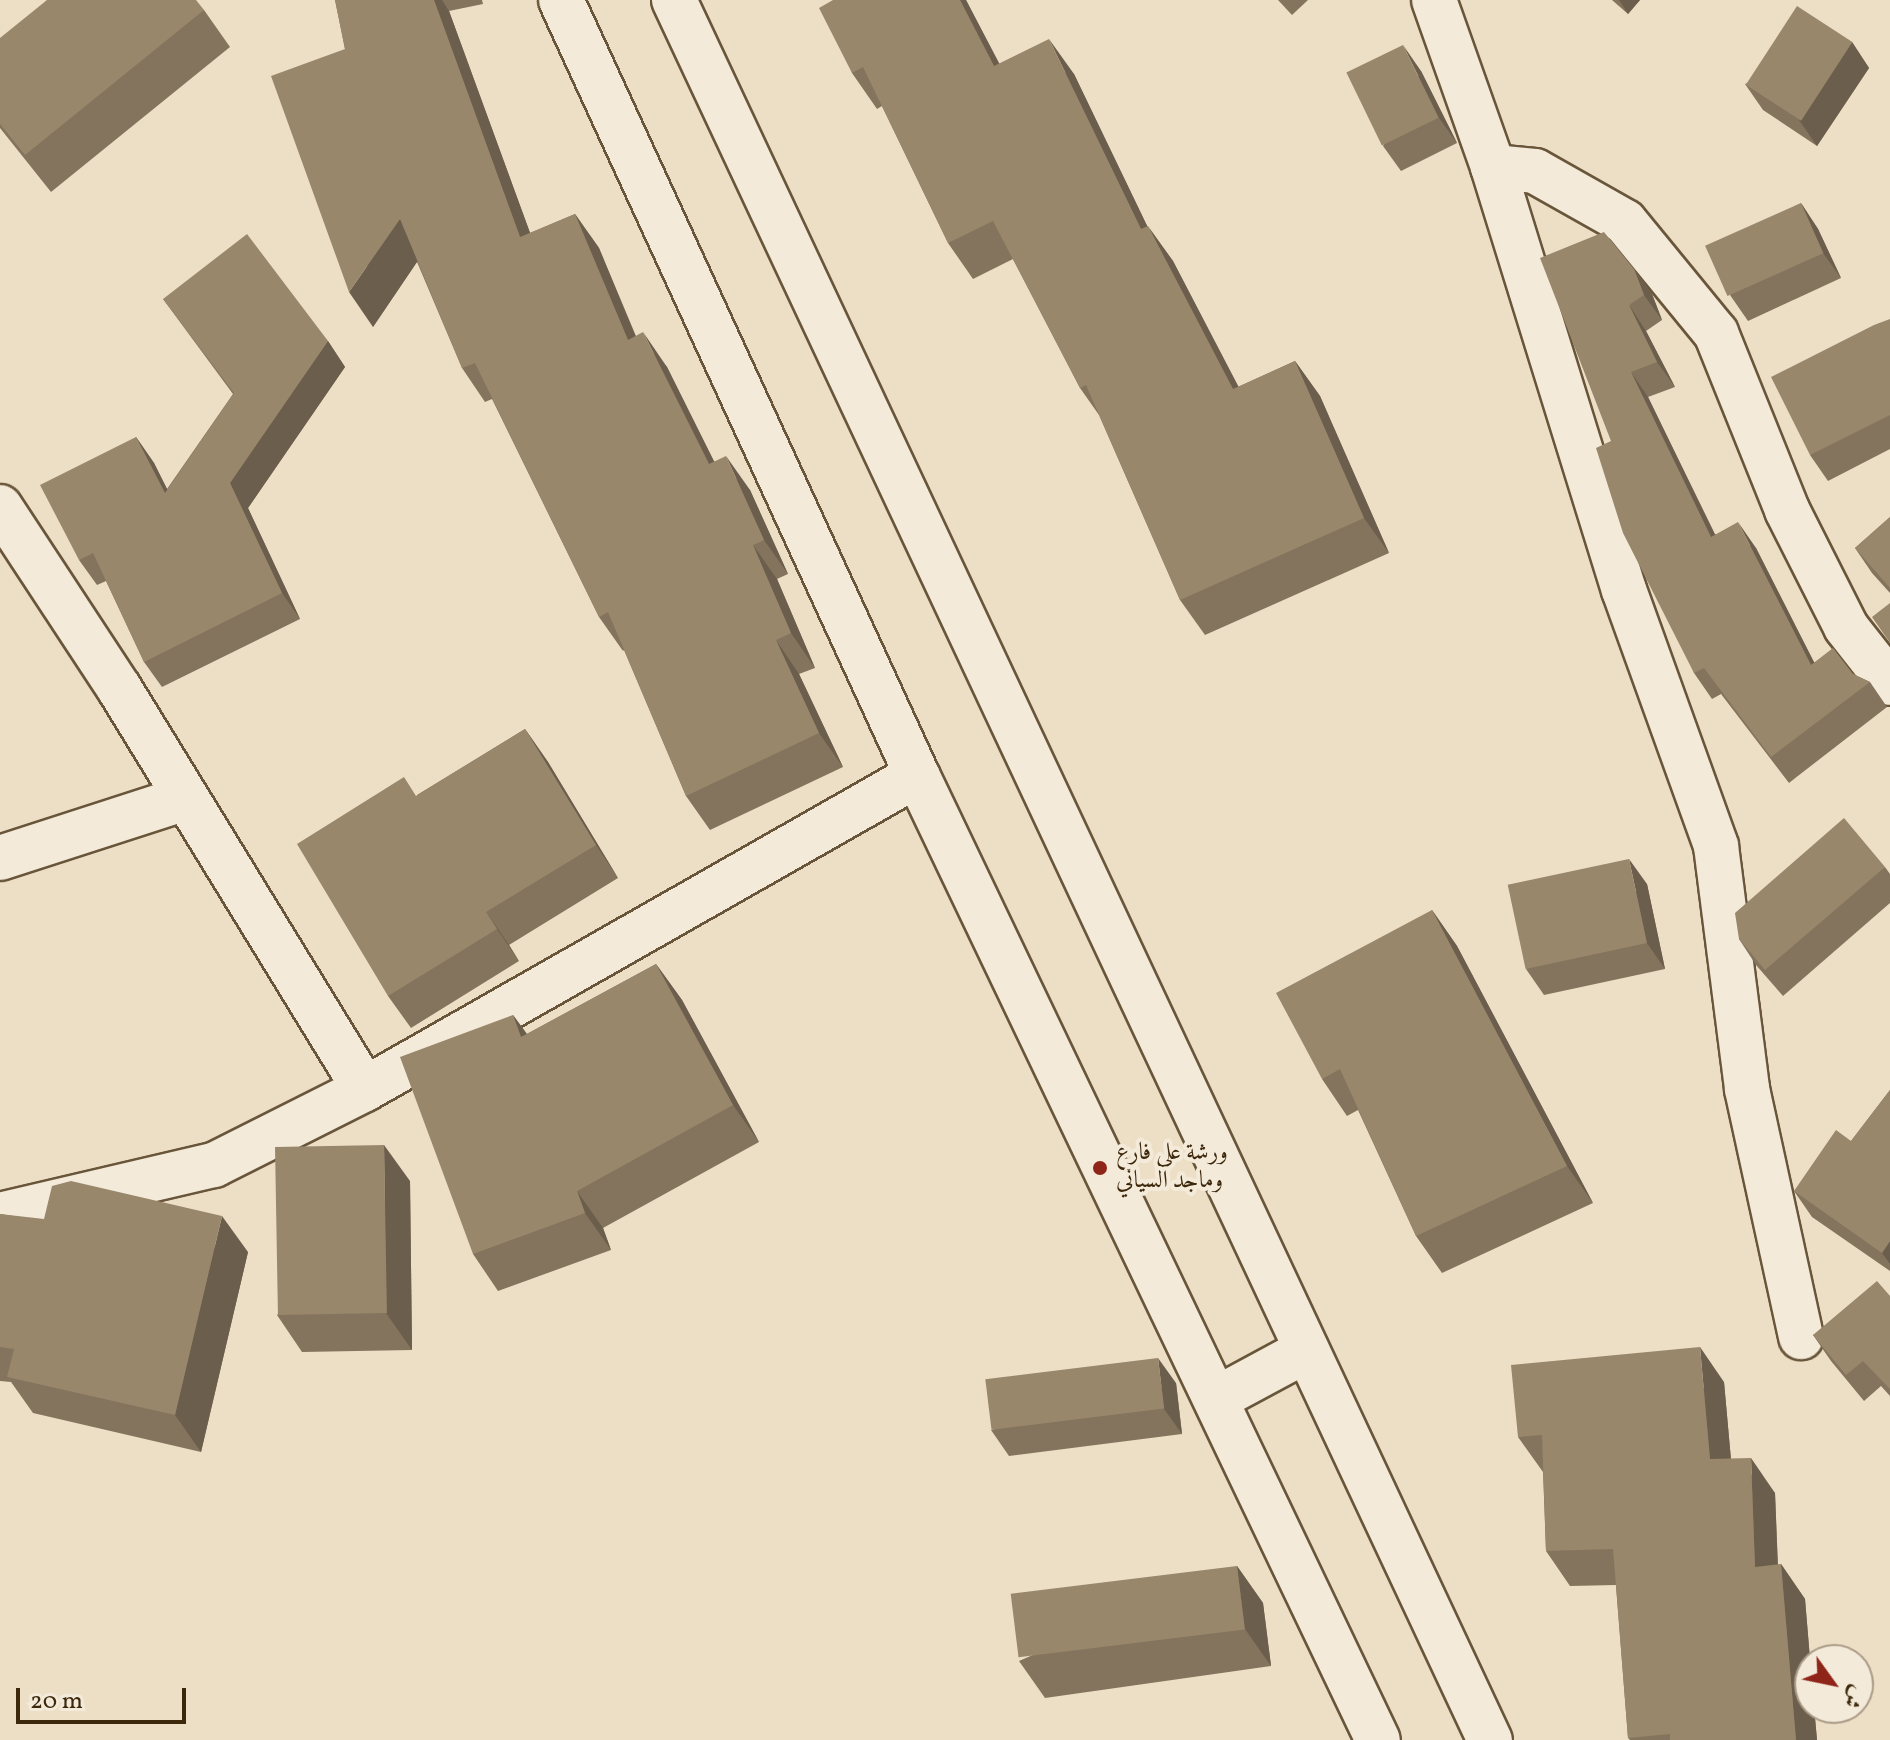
<!DOCTYPE html>
<meta charset="utf-8">
<style>
body{margin:0}
#map{position:relative;width:1890px;height:1740px;overflow:hidden;background:#eddfc6;font-family:Vollkorn,Amiri,serif}
div>[style]{position:absolute}
.roads{filter:drop-shadow(2px 0 #69563a) drop-shadow(-2px 0 #69563a) drop-shadow(0 2px #69563a) drop-shadow(0 -2px #69563a)}
.minor>*{height:44px;margin:-22px;padding:0 22px;transform-origin:22px;border-radius:22px;background:#f3eada}
.secondary>*{height:44px;margin:-22px;padding:0 22px;transform-origin:22px;border-radius:22px;background:#f3eada}
.wall>*{inset:0;background:#84745d}
.shaded-wall>*{inset:0;background:#6b5e4c}
.building>*{inset:0;background:#99876c;transform-origin:0 0}
.dots>*{width:22px;height:22px;translate:-50% -50%;box-sizing:border-box;border:4px solid #f3eada;border-radius:50%}
span{translate:-50% -50%;white-space:nowrap;text-align:center;line-height:1.15;-webkit-text-stroke:8px #f3eada;paint-order:stroke}
.poi-label{font-size:24px;color:#3d280b}
.left{translate:0 -50%;text-align:left}
.north{position:absolute;left:1794px;top:1644px;width:80px;height:80px;box-sizing:border-box;background:#f3eada;border:2px solid #aa9c87;border-radius:50%;rotate:123deg;font-size:22px;font-weight:700;line-height:32px;text-align:center;color:#3d280b}
.north::after{content:'';display:block;margin:auto;width:28px;height:36px;background:#8f2418;clip-path:polygon(50% 0,100% 100%,50% 72%,0 100%)}
.scale{position:absolute;left:16px;top:1688px;width:170px;height:36px;box-sizing:border-box;border:4px solid #3d280b;border-top:0;padding-left:10px;font-size:24px;line-height:28px;white-space:nowrap;color:#3d280b;-webkit-text-stroke:6px #f3eada;paint-order:stroke}
</style>
<div id="map">
<div class="roads">
<div class="minor">
<div style="left:1434px;top:0;width:177px;rotate:70.5deg"></div>
<div style="left:1493px;top:167px;width:443px;rotate:72.8deg"></div>
<div style="left:1624px;top:590px;width:272px;rotate:70.2deg"></div>
<div style="left:1716px;top:846px;width:245px;rotate:82.7deg"></div>
<div style="left:1747px;top:1089px;width:254px;rotate:77.7deg"></div>
<div style="left:1493px;top:167px;width:42px;rotate:5.4deg"></div>
<div style="left:1535px;top:171px;width:103px;rotate:29.5deg"></div>
<div style="left:1625px;top:222px;width:144px;rotate:50.7deg"></div>
<div style="left:1716px;top:333px;width:191px;rotate:68.1deg"></div>
<div style="left:1787px;top:510px;width:131px;rotate:63.2deg"></div>
<div style="left:1846px;top:627px;width:71px;rotate:51.8deg"></div>
<div style="left:0;top:507px;width:217px;rotate:56.7deg"></div>
<div style="left:119px;top:688px;width:470px;rotate:58.5deg"></div>
<div style="left:0;top:858px;width:195px;rotate:-17.9deg"></div>
<div style="left:0;top:1215px;width:220px;rotate:-13.2deg"></div>
<div style="left:214px;top:1165px;width:169px;rotate:-26.7deg"></div>
<div style="left:365px;top:1089px;width:635px;rotate:-29.63deg"></div>
</div>
<div class="secondary">
<div style="left:561px;top:0;width:853px;rotate:65.33deg"></div>
<div style="left:917px;top:775px;width:1069px;rotate:64.47deg"></div>
<div style="left:674px;top:0;width:1922px;rotate:64.88deg"></div>
<div style="left:1216px;top:1399px;width:103px;rotate:-28.3deg"></div>
</div>
</div>
<div class="wall">
<div style="clip-path:polygon(335px 0,482px 0,483px 4px,449px 11px,530px 233px,575px 214px,599px 248px,636px 336px,667px 367px,714px 461px,750px 490px,788px 574px,777px 579px,815px 668px,799px 674px,843px 767px,710px 830px,686px 796px,624px 650px,623px 651px,599px 617px,492px 399px,485px 402px,462px 368px,417px 262px,373px 327px,345px 49px)"></div>
<div style="clip-path:polygon(833px 0,966px 0,999px 64px,1074px 74px,1147px 226px,1173px 261px,1238px 387px,1295px 361px,1320px 396px,1389px 553px,1205px 635px,1180px 600px,1099px 415px,1080px 388px,1013px 259px,973px 279px,948px 243px,882px 106px,877px 109px,852px 73px)"></div>
<div style="clip-path:polygon(1278px 0,1308px 0,1292px 15px)"></div>
<div style="clip-path:polygon(1612px 0,1640px 0,1628px 14px)"></div>
<div style="clip-path:polygon(204px 10px,230px 47px,51px 192px,0 128px,0 38px)"></div>
<div style="clip-path:polygon(1852px 42px,1869px 68px,1817px 146px,1763px 110px,1745px 84px)"></div>
<div style="clip-path:polygon(1421px 71px,1457px 143px,1401px 171px,1383px 146px)"></div>
<div style="clip-path:polygon(1801px 203px,1818px 229px,1841px 278px,1748px 321px,1730px 295px)"></div>
<div style="clip-path:polygon(1634px 269px,1652px 294px,1662px 320px,1646px 331px,1675px 387px,1648px 397px,1715px 534px,1756px 548px,1814px 662px,1853px 674px,1870px 682px,1887px 707px,1789px 783px,1721px 694px,1712px 699px,1694px 673px,1611px 441px)"></div>
<div style="clip-path:polygon(163px 299px,328px 341px,345px 367px,248px 508px,300px 619px,162px 687px,144px 662px,106px 581px,97px 585px,79px 560px,136px 437px,154px 463px,167px 489px,233px 394px)"></div>
<div style="clip-path:polygon(1890px 319px,1890px 449px,1828px 481px,1810px 455px)"></div>
<div style="clip-path:polygon(1890px 517px,1890px 593px,1872px 573px,1855px 548px)"></div>
<div style="clip-path:polygon(525px 729px,548px 762px,618px 878px,509px 945px,519px 961px,411px 1028px,388px 996px,417px 795px)"></div>
<div style="clip-path:polygon(1885px 867px,1890px 874px,1890px 903px,1783px 996px,1756px 965px,1739px 939px)"></div>
<div style="clip-path:polygon(1647px 884px,1665px 969px,1544px 995px,1526px 969px)"></div>
<div style="clip-path:polygon(1432px 910px,1457px 946px,1593px 1203px,1442px 1273px,1416px 1236px,1358px 1110px,1347px 1116px,1322px 1079px)"></div>
<div style="clip-path:polygon(656px 964px,682px 1000px,759px 1142px,603px 1228px,611px 1250px,498px 1291px,473px 1254px,513px 1015px,527px 1034px)"></div>
<div style="clip-path:polygon(1890px 1090px,1890px 1271px,1812px 1217px,1794px 1191px,1851px 1141px)"></div>
<div style="clip-path:polygon(410px 1181px,412px 1350px,302px 1352px,277px 1315px)"></div>
<div style="clip-path:polygon(0 1214px,248px 1252px,201px 1452px,33px 1413px,11px 1382px,0 1381px)"></div>
<div style="clip-path:polygon(1890px 1296px,1890px 1396px,1881px 1386px,1864px 1401px,1831px 1361px,1813px 1335px)"></div>
<div style="clip-path:polygon(1724px 1382px,1731px 1459px,1775px 1493px,1778px 1565px,1781px 1564px,1805px 1599px,1817px 1740px,1630px 1740px,1628px 1738px,1616px 1585px,1570px 1586px,1546px 1551px,1543px 1472px,1518px 1437px)"></div>
<div style="clip-path:polygon(1176px 1383px,1182px 1434px,1009px 1456px,991px 1430px)"></div>
<div style="clip-path:polygon(1237px 1566px,1263px 1603px,1271px 1666px,1045px 1698px,1019px 1661px)"></div>
</div>
<div class="shaded-wall">
<div style="clip-path:polygon(434px 0,442px 0,449px 11px,544px 271px,520px 237px)"></div>
<div style="clip-path:polygon(960px 0,966px 0,1019px 101px,994px 66px)"></div>
<div style="clip-path:polygon(1619px 0,1640px 0,1628px 14px)"></div>
<div style="clip-path:polygon(1049px 39px,1074px 74px,1166px 265px,1141px 229px)"></div>
<div style="clip-path:polygon(1852px 42px,1869px 68px,1817px 146px,1799px 120px)"></div>
<div style="clip-path:polygon(1403px 45px,1421px 71px,1457px 143px,1439px 118px)"></div>
<div style="clip-path:polygon(1801px 203px,1818px 229px,1841px 278px,1823px 253px)"></div>
<div style="clip-path:polygon(575px 214px,599px 248px,651px 374px,628px 340px)"></div>
<div style="clip-path:polygon(400px 219px,423px 253px,373px 327px,349px 292px)"></div>
<div style="clip-path:polygon(1148px 226px,1173px 261px,1258px 424px,1233px 389px)"></div>
<div style="clip-path:polygon(1634px 269px,1652px 294px,1662px 320px,1644px 295px)"></div>
<div style="clip-path:polygon(1629px 305px,1646px 331px,1675px 387px,1657px 362px)"></div>
<div style="clip-path:polygon(643px 332px,667px 367px,732px 498px,709px 464px)"></div>
<div style="clip-path:polygon(328px 341px,345px 367px,248px 508px,300px 619px,282px 593px,230px 483px)"></div>
<div style="clip-path:polygon(1295px 361px,1320px 396px,1389px 553px,1364px 518px)"></div>
<div style="clip-path:polygon(1631px 372px,1648px 397px,1728px 562px,1711px 537px)"></div>
<div style="clip-path:polygon(136px 437px,154px 463px,182px 519px,165px 493px)"></div>
<div style="clip-path:polygon(726px 456px,750px 490px,788px 574px,764px 540px)"></div>
<div style="clip-path:polygon(1738px 522px,1756px 548px,1828px 690px,1811px 665px)"></div>
<div style="clip-path:polygon(753px 545px,777px 579px,815px 668px,791px 633px)"></div>
<div style="clip-path:polygon(776px 640px,799px 674px,843px 767px,819px 733px)"></div>
<div style="clip-path:polygon(525px 729px,548px 762px,618px 878px,596px 845px)"></div>
<div style="clip-path:polygon(1629px 859px,1647px 884px,1665px 969px,1647px 943px)"></div>
<div style="clip-path:polygon(1432px 910px,1457px 946px,1593px 1203px,1567px 1166px)"></div>
<div style="clip-path:polygon(486px 912px,509px 945px,519px 961px,497px 929px)"></div>
<div style="clip-path:polygon(656px 964px,682px 1000px,759px 1142px,733px 1105px)"></div>
<div style="clip-path:polygon(513px 1015px,539px 1051px,521px 1037px)"></div>
<div style="clip-path:polygon(384px 1145px,410px 1181px,412px 1350px,386px 1313px)"></div>
<div style="clip-path:polygon(577px 1191px,603px 1228px,611px 1250px,585px 1213px)"></div>
<div style="clip-path:polygon(222px 1216px,248px 1252px,201px 1452px,175px 1415px)"></div>
<div style="clip-path:polygon(1890px 1241px,1890px 1264px,1882px 1253px)"></div>
<div style="clip-path:polygon(1700px 1347px,1724px 1382px,1734px 1494px,1710px 1459px)"></div>
<div style="clip-path:polygon(1158px 1358px,1176px 1383px,1182px 1434px,1164px 1409px)"></div>
<div style="clip-path:polygon(1751px 1458px,1775px 1493px,1779px 1601px,1755px 1567px)"></div>
<div style="clip-path:polygon(1781px 1564px,1805px 1599px,1810px 1660px,1810px 1708px,1814px 1708px,1817px 1740px,1796px 1740px)"></div>
<div style="clip-path:polygon(1237px 1566px,1263px 1603px,1271px 1666px,1245px 1629px)"></div>
</div>
<div class="building">
<div style="clip-path:polygon(47px 0,196px 0,204px 10px,25px 155px,0 124px,0 38px)"></div>
<div style="clip-path:polygon(335px 0,434px 0,520px 237px,575px 214px,628px 340px,643px 332px,709px 464px,726px 456px,764px 540px,753px 545px,791px 633px,776px 640px,819px 733px,686px 796px,608px 612px,599px 617px,475px 363px,462px 368px,400px 219px,349px 292px,271px 76px,345px 49px)"></div>
<div style="clip-path:polygon(833px 0,960px 0,994px 66px,1049px 39px,1141px 229px,1148px 226px,1233px 389px,1295px 361px,1364px 518px,1180px 600px,1086px 385px,1080px 388px,993px 221px,948px 243px,863px 67px,852px 73px,819px 8px)"></div>
<div style="left:1797px;top:6px;width:66px;height:94px;rotate:33deg"></div>
<div style="left:1403px;top:45px;width:81px;height:63px;rotate:64deg"></div>
<div style="left:1801px;top:203px;width:55px;height:105px;rotate:66deg"></div>
<div style="clip-path:polygon(1604px 232px,1634px 269px,1644px 295px,1629px 305px,1657px 362px,1631px 372px,1711px 537px,1738px 522px,1811px 665px,1833px 648px,1853px 674px,1870px 682px,1771px 757px,1704px 668px,1694px 673px,1623px 533px,1596px 448px,1611px 441px,1540px 258px)"></div>
<div style="clip-path:polygon(247px 234px,328px 341px,230px 483px,282px 593px,144px 662px,93px 553px,79px 560px,40px 485px,136px 437px,165px 493px,234px 393px,163px 299px)"></div>
<div style="clip-path:polygon(1890px 319px,1890px 415px,1810px 455px,1771px 377px,1874px 325px)"></div>
<div style="clip-path:polygon(1890px 517px,1890px 588px,1855px 548px)"></div>
<div style="clip-path:polygon(1890px 603px,1890px 643px,1872px 617px)"></div>
<div style="clip-path:polygon(525px 729px,596px 845px,486px 912px,497px 929px,388px 996px,297px 844px,404px 777px,416px 796px)"></div>
<div style="clip-path:polygon(1844px 818px,1885px 867px,1765px 970px,1739px 939px,1735px 913px)"></div>
<div style="left:1629px;top:859px;width:86px;height:124px;rotate:78deg"></div>
<div style="clip-path:polygon(1432px 910px,1567px 1166px,1416px 1236px,1340px 1069px,1322px 1079px,1276px 993px)"></div>
<div style="clip-path:polygon(656px 964px,733px 1105px,577px 1191px,585px 1213px,473px 1254px,400px 1057px,513px 1015px,521px 1037px)"></div>
<div style="clip-path:polygon(1890px 1090px,1890px 1241px,1882px 1253px,1794px 1191px,1836px 1130px,1851px 1141px)"></div>
<div style="left:384px;top:1145px;width:168px;height:109px;rotate:89deg"></div>
<div style="clip-path:polygon(71px 1181px,222px 1216px,175px 1415px,7px 1377px,14px 1349px,0 1347px,0 1214px,44px 1219px,52px 1186px)"></div>
<div style="clip-path:polygon(1877px 1281px,1890px 1296px,1890px 1389px,1863px 1361px,1846px 1375px,1813px 1335px)"></div>
<div style="clip-path:polygon(1700px 1347px,1710px 1459px,1751px 1458px,1755px 1567px,1781px 1564px,1796px 1740px,1670px 1740px,1670px 1734px,1628px 1738px,1613px 1549px,1546px 1551px,1542px 1435px,1518px 1437px,1511px 1365px)"></div>
<div style="left:1158px;top:1358px;width:51px;height:174px;rotate:83deg"></div>
<div style="left:1237px;top:1566px;width:64px;height:228px;rotate:83deg"></div>
</div>
<div class="dots">
<div style="left:1100px;top:1168px;background:#8f2418"></div>
</div>
<div class="poi-label">
<span class="left" style="left:1116px;top:1168px">ورشة علي فارع<br>وماجد السياني</span>
</div>
<div class="north">ش</div>
<div class="scale">20 m</div>
</div>
